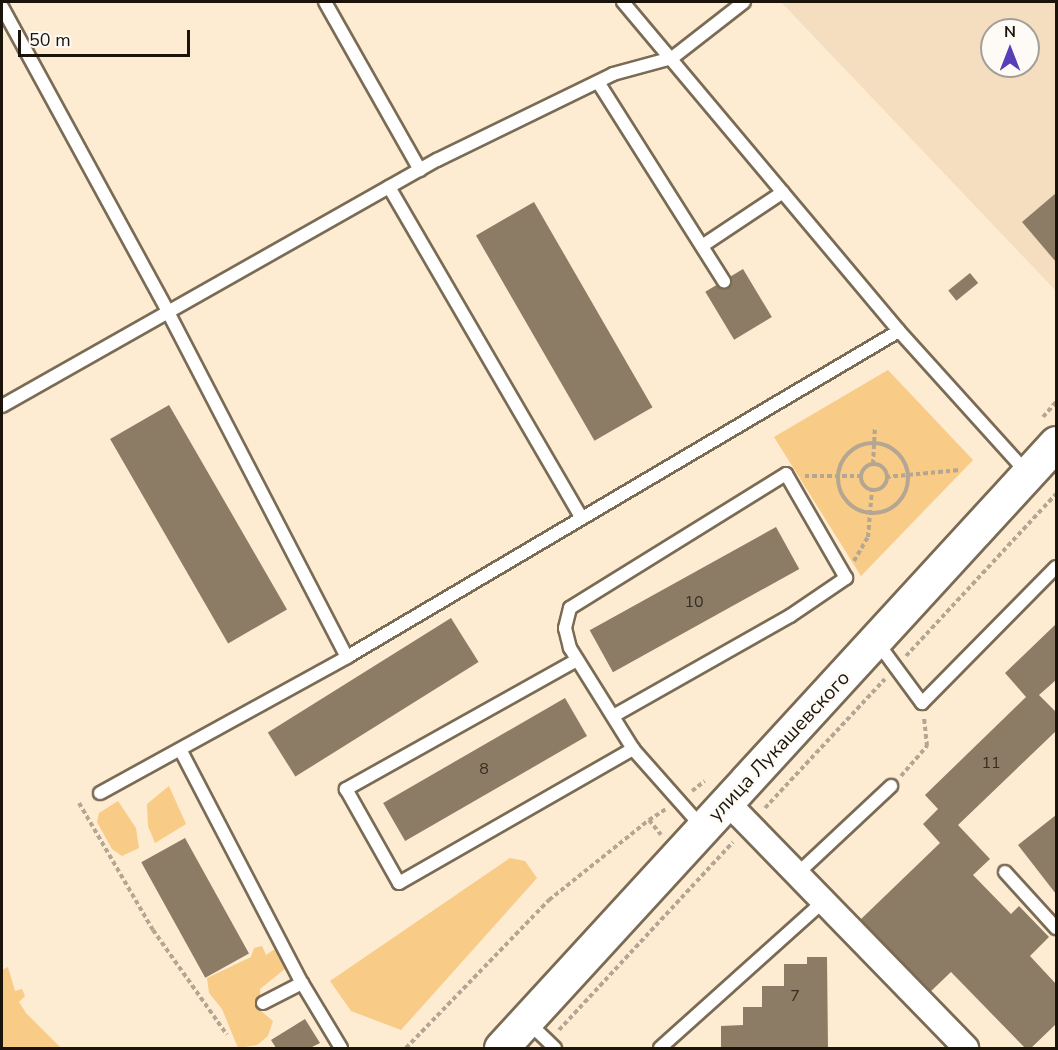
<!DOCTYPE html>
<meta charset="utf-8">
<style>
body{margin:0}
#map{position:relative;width:1058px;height:1050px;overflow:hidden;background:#fdebd2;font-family:"Nunito Sans",sans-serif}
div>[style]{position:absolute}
.built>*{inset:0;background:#f4debf}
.green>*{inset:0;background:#f8cb86}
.building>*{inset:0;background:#8c7c66;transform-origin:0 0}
.path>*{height:4px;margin-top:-2px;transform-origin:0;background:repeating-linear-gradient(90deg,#b4a692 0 4.5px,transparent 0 7.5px)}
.path>.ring{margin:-2px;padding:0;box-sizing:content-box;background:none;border:4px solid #b4a692;border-radius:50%}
.roads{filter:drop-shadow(2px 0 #7a6b55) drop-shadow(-2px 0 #7a6b55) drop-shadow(0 2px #7a6b55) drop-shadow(0 -2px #7a6b55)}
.service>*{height:12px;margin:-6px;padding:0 6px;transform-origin:6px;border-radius:6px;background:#fff}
.minor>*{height:24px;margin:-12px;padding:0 12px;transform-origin:12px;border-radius:12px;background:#fff}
.secondary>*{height:33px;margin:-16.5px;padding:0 16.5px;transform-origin:16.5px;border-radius:16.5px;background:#fff}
span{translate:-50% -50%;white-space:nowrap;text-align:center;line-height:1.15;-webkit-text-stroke:5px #fefbf6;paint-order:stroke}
.number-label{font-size:16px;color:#362e22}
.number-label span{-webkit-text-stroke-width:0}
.street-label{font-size:20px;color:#1a140b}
.frame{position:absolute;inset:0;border:3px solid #1a140b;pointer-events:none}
.north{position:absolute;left:980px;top:18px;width:60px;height:60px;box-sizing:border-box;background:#fefbf6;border:2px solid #a39f98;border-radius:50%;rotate:0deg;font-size:16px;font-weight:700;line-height:24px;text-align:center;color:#1a140b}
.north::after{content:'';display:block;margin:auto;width:21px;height:27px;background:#593fb7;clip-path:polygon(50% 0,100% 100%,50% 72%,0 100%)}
.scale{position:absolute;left:18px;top:30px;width:172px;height:27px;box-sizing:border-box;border:3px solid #1a140b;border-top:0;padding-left:8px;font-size:18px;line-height:21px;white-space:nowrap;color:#1a140b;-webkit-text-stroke:4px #fefbf6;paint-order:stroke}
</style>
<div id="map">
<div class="built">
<div style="clip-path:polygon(evenodd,781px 2px,1056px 2px,1056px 193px,1023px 222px,1056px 262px,1056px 291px,781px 2px,992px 30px,1028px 30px,1028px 66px,992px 66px,992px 30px)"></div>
</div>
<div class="green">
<div style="clip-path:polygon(888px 370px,973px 460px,861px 576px,774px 437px)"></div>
<div style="clip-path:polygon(169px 786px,186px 824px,155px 843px,148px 826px,147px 804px)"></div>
<div style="clip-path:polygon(118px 801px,136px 828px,139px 848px,122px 856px,112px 849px,97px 822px,99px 813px)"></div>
<div style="clip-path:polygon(510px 858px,525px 861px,537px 878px,401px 1030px,351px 1011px,330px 981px)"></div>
<div style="clip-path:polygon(262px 946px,266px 955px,278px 947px,286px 968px,260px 989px,261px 1011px,273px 1021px,268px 1036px,257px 1045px,238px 1048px,222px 1009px,209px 993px,207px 978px,251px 957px,254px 948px)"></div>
<div style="clip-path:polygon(8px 967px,15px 991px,22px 989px,25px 996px,19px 1002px,26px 1013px,61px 1048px,2px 1048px,2px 970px)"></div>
</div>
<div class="building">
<div style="clip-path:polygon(1056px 193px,1056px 262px,1022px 222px)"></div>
<div style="left:534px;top:202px;width:237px;height:67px;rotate:60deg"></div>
<div style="left:743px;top:269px;width:56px;height:44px;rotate:59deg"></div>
<div style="left:970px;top:273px;width:13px;height:28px;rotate:51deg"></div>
<div style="left:169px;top:405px;width:236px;height:68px;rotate:60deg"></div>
<div style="left:776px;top:527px;width:48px;height:213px;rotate:61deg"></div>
<div style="left:451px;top:618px;width:52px;height:216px;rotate:58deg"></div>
<div style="clip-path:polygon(1056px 624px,1056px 680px,1039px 695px,1056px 712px,1056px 731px,958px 825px,990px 859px,973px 875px,1011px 914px,1019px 906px,1049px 937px,1030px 956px,1056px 984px,1056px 1024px,1031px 1048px,1025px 1048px,951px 972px,929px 993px,859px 921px,940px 843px,923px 824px,938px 809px,925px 795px,1026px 697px,1005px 673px)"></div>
<div style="left:565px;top:698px;width:44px;height:210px;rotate:60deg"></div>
<div style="clip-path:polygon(1056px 815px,1056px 894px,1018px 845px)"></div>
<div style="left:185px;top:838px;width:132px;height:50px;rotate:61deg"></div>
<div style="clip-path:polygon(807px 957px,827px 957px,828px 1048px,721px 1048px,721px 1026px,743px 1025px,743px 1007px,762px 1007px,762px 986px,784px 986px,784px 964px,807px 964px)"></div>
<div style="clip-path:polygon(305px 1019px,320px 1043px,310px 1048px,276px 1048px,271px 1040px)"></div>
</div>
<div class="path">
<div style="left:1043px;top:417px;width:20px;rotate:-49deg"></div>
<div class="ring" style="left:838px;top:443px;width:66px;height:66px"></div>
<div style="left:873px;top:464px;width:37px;rotate:-87deg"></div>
<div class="ring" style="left:861px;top:464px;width:22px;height:22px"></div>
<div style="left:805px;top:476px;width:56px"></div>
<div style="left:886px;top:477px;width:74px;rotate:-5.4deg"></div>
<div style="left:854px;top:561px;width:28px;rotate:-60deg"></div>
<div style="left:868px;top:537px;width:48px;rotate:-85.2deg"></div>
<div style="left:906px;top:656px;width:221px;rotate:-47.2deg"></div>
<div style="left:901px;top:776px;width:40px;rotate:-49deg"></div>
<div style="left:927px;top:746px;width:28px;rotate:-96deg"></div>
<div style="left:692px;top:791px;width:16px;rotate:-38deg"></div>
<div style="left:79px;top:803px;width:147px;rotate:59.8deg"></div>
<div style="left:153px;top:930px;width:128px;rotate:54.8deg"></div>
<div style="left:765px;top:808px;width:176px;rotate:-47.1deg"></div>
<div style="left:649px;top:820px;width:20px;rotate:-33deg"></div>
<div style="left:559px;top:1030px;width:256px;rotate:-47.2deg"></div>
<div style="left:406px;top:1048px;width:206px;rotate:-46deg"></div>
<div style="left:549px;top:900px;width:128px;rotate:-38.7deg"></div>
<div style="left:649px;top:820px;width:19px;rotate:51deg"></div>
</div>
<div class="roads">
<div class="service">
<div style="left:325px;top:2px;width:193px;rotate:60.5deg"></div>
<div style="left:623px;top:2px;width:429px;rotate:50deg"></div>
<div style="left:899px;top:331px;width:193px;rotate:47.9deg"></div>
<div style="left:2px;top:7px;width:345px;rotate:61.4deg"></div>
<div style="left:167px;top:310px;width:391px;rotate:62.6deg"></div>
<div style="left:598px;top:82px;width:236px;rotate:57.7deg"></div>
<div style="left:389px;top:187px;width:383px;rotate:59.8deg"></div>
<div style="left:702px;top:246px;width:97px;rotate:-33.7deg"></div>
<div style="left:2px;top:406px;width:500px;rotate:-29.5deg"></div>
<div style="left:437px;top:160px;width:196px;rotate:-26deg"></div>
<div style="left:613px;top:74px;width:61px;rotate:-15.2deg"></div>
<div style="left:672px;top:58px;width:91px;rotate:-37.9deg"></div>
<div style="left:877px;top:642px;width:76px;rotate:53.6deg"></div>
<div style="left:922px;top:703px;width:191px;rotate:-45.4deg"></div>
<div style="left:577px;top:660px;width:265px;rotate:150.8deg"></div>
<div style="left:346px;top:789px;width:108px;rotate:60.6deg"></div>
<div style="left:399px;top:883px;width:270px;rotate:-29.8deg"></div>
<div style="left:615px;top:715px;width:201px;rotate:-29.5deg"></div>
<div style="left:790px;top:616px;width:68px;rotate:-34.2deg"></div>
<div style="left:846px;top:578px;width:120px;rotate:-120deg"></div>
<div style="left:786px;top:474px;width:254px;rotate:148.2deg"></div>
<div style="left:570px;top:608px;width:21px;rotate:104deg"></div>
<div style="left:565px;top:628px;width:21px;rotate:76deg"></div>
<div style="left:570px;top:648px;width:119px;rotate:58deg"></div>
<div style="left:633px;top:749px;width:104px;rotate:48.5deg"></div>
<div style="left:181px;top:751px;width:262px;rotate:62.5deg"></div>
<div style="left:302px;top:983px;width:76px;rotate:59deg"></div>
<div style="left:100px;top:793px;width:282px;rotate:-28.8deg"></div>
<div style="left:347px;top:657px;width:641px;rotate:-30.57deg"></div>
<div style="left:1005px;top:872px;width:76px;rotate:47.7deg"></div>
<div style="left:797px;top:874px;width:129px;rotate:-43.1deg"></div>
<div style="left:263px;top:1003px;width:44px;rotate:-27.1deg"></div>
<div style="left:527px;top:1021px;width:39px;rotate:44deg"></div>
<div style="left:660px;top:1048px;width:219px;rotate:-41.9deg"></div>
</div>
<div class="minor">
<div style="left:727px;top:802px;width:343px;rotate:45.8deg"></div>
</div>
<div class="secondary">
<div style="left:501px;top:1048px;width:821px;rotate:-47.47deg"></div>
</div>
</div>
<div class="number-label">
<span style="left:694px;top:602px">10</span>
<span style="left:991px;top:763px">11</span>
<span style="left:484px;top:769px">8</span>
<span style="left:795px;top:996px">7</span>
</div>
<div class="street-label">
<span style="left:779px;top:746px;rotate:-47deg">улица Лукашевского</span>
</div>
<div class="frame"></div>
<div class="north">N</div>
<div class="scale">50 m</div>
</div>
